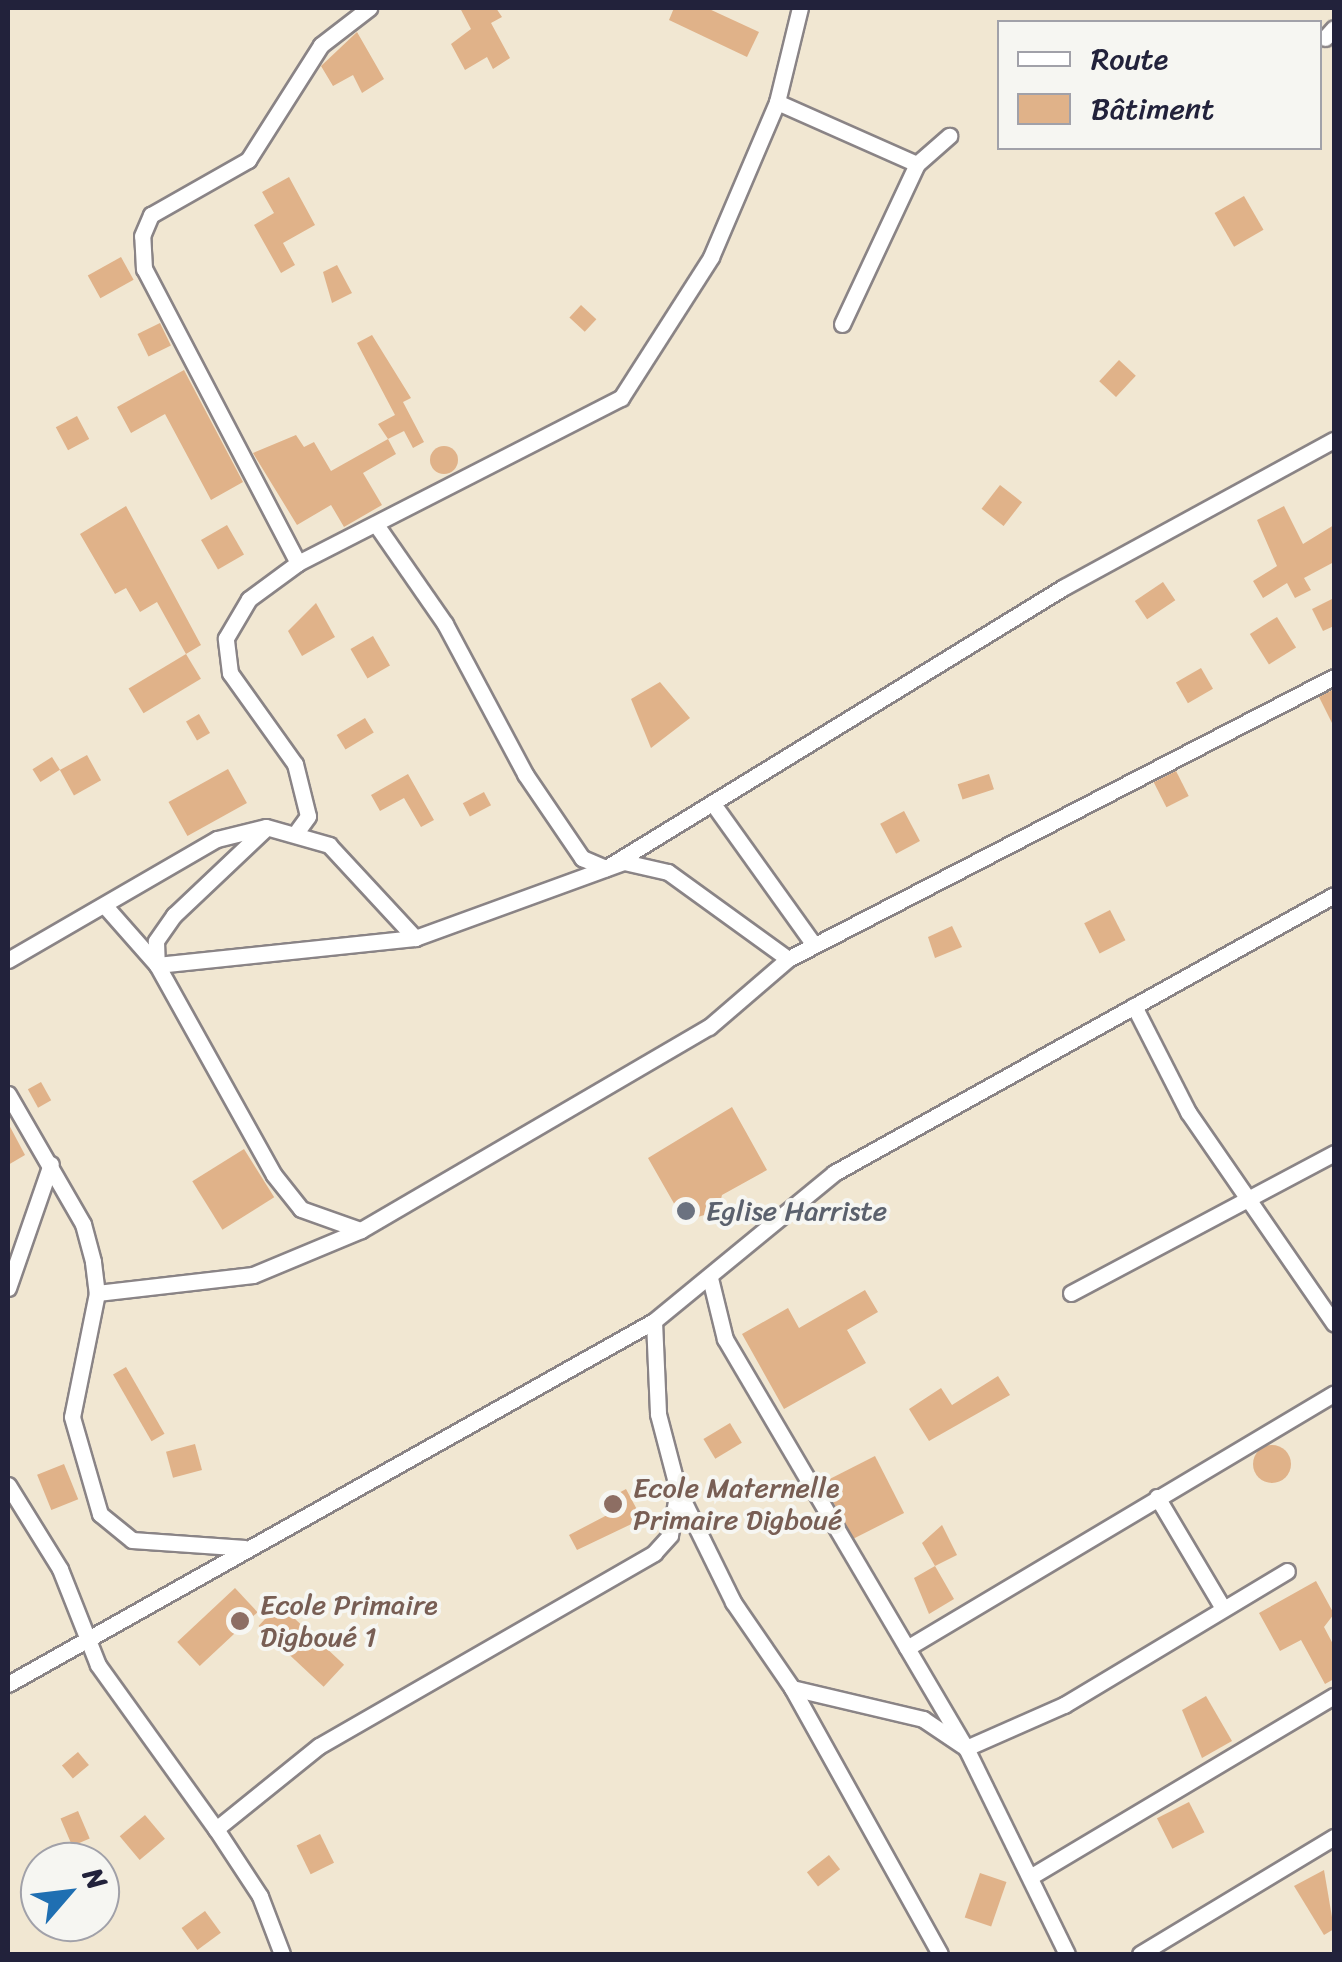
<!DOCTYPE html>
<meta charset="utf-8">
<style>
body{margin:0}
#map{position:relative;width:1342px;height:1962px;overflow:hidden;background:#f1e7d2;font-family:Sriracha,sans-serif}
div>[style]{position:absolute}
.building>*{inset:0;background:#e0b289;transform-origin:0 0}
.round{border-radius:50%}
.roads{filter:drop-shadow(2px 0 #8a8486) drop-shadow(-2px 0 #8a8486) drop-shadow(0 2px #8a8486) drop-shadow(0 -2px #8a8486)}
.street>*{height:15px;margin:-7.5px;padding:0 7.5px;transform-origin:7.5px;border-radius:7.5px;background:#fff}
.dots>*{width:28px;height:28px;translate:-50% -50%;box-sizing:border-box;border:5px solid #f6f6f2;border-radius:50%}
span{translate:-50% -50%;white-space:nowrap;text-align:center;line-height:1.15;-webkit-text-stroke:8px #f6f6f2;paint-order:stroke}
.worship-label{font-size:28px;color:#5b616d}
.left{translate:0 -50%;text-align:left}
.education-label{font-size:28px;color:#785e54}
.frame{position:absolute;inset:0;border:10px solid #22223b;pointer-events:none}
.legend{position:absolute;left:997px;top:20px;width:325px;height:130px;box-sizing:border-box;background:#f6f6f2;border:2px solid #a1a1a9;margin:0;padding:12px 18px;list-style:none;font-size:30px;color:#22223b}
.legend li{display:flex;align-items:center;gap:20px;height:50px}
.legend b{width:50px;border:2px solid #a1a1a9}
.north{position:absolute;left:20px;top:1842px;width:100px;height:100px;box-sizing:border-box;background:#f6f6f2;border:2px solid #a1a1a9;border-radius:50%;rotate:62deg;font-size:28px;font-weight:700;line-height:40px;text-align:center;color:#22223b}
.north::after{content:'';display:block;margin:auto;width:35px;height:45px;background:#1f6fb2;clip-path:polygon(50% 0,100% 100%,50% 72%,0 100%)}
</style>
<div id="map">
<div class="building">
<div style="clip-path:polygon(460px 8px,496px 8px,502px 17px,491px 23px,510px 58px,493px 69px,487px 57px,465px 70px,451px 44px,471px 29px)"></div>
<div style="clip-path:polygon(674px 8px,707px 8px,759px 32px,747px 57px,669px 20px)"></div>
<div style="clip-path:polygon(357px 32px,384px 79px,362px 93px,353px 75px,333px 86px,321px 66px)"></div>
<div style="clip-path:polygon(289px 177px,315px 225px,283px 243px,295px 265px,281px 273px,254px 225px,274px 213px,262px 192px)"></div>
<div style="left:1244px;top:196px;width:39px;height:34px;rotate:60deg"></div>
<div style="left:121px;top:257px;width:26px;height:38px;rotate:61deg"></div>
<div style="clip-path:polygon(337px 265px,352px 293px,332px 303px,323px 272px)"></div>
<div style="left:581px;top:305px;width:21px;height:17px;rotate:43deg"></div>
<div style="left:160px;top:323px;width:25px;height:25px;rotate:64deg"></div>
<div style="clip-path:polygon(372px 335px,411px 398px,403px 402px,424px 442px,413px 448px,404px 431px,388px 439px,378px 424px,395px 415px,357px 343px)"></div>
<div style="left:1119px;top:360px;width:23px;height:29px;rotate:43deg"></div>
<div style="clip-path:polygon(184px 370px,243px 482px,211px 500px,165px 414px,131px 433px,117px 407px)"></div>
<div style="left:77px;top:416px;width:26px;height:24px;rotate:62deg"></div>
<div style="clip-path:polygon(296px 435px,304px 447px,314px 442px,331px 471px,388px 439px,396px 454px,363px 473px,382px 505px,344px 527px,331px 505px,297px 525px,253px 453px)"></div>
<div class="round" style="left:430px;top:446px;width:28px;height:28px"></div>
<div style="left:1000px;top:485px;width:28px;height:30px;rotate:38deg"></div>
<div style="clip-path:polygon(126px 506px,201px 645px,186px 654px,157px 602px,140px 612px,126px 588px,115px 594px,80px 534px)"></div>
<div style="clip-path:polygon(1284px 506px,1303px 544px,1334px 525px,1334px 562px,1304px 578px,1311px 590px,1295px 598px,1287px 583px,1263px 598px,1253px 581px,1277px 566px,1257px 520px)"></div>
<div style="left:227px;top:525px;width:34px;height:30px;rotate:60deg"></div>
<div style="left:1163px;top:582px;width:22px;height:34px;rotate:56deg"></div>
<div style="clip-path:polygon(1334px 598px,1334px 626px,1323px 631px,1312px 609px)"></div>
<div style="clip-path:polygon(316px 603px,335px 637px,302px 656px,288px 631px)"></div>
<div style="left:1277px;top:617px;width:36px;height:32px;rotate:58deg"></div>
<div style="left:373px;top:636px;width:34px;height:26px;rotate:60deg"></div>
<div style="left:186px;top:654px;width:29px;height:67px;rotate:59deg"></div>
<div style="left:1201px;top:668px;width:24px;height:29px;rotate:60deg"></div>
<div style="clip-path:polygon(660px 682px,690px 718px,651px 748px,631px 699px)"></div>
<div style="clip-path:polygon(1334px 689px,1334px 727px,1319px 697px)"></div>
<div style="left:199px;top:714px;width:22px;height:15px;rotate:60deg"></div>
<div style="left:365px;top:718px;width:17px;height:33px;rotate:59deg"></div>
<div style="left:87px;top:755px;width:29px;height:31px;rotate:61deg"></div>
<div style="left:52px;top:757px;width:15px;height:23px;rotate:58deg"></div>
<div style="left:228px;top:769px;width:39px;height:68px;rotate:61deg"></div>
<div style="left:1176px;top:771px;width:28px;height:25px;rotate:63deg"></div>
<div style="clip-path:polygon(408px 774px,434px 820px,421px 827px,404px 798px,380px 811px,371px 795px)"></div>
<div style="left:989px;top:774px;width:16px;height:33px;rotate:72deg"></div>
<div style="left:484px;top:792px;width:15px;height:24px;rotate:62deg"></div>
<div style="left:904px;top:811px;width:34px;height:27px;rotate:62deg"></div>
<div style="left:1110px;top:910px;width:34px;height:29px;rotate:63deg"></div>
<div style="clip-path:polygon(952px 926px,962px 947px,935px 958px,928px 937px)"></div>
<div style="left:41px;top:1082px;width:21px;height:15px;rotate:61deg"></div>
<div style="clip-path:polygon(732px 1107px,767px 1170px,722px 1195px,718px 1211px,684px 1221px,648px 1158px)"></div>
<div style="clip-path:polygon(8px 1123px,25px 1155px,8px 1165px)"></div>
<div style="left:244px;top:1149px;width:57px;height:61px;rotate:58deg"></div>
<div style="clip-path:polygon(865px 1290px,878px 1312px,847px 1330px,866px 1363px,784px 1409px,742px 1334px,788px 1308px,799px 1328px)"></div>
<div style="left:126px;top:1367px;width:77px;height:15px;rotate:60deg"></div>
<div style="clip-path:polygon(998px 1376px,1010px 1395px,929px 1441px,909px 1409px,941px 1388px,952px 1405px)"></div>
<div style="left:730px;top:1423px;width:23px;height:31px;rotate:59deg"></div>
<div style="left:195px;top:1444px;width:27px;height:30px;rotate:75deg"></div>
<div class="round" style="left:1253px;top:1445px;width:38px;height:38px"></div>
<div style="left:875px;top:1456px;width:64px;height:58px;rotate:63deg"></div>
<div style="left:64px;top:1464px;width:38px;height:29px;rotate:68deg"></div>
<div style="clip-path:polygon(626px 1489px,642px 1519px,577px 1550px,569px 1535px,611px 1513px,604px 1501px)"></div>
<div style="clip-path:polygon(942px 1525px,957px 1555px,935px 1566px,922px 1543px)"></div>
<div style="clip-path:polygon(935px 1566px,954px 1599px,929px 1614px,914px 1578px)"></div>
<div style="clip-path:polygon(1316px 1581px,1334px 1614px,1324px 1627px,1334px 1646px,1334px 1679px,1325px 1684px,1301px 1640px,1280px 1651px,1259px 1613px)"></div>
<div style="left:235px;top:1588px;width:33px;height:79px;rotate:47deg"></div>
<div style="left:279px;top:1604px;width:89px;height:30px;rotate:43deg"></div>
<div style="clip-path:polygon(1206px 1696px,1232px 1741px,1202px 1758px,1182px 1710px)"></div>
<div style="left:78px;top:1752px;width:17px;height:21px;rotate:50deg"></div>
<div style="left:1189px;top:1802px;width:34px;height:36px;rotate:63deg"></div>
<div style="left:78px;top:1811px;width:30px;height:19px;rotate:67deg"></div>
<div style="left:145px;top:1815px;width:31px;height:33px;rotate:50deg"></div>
<div style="left:320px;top:1834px;width:32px;height:26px;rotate:64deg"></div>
<div style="left:829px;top:1855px;width:18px;height:28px;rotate:52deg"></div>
<div style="clip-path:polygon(1324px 1870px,1334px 1929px,1324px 1935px,1294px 1886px)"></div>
<div style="left:980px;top:1873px;width:28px;height:47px;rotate:19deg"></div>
<div style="left:205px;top:1911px;width:27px;height:29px;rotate:54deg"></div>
</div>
<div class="roads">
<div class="street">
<div style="left:1325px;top:38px;width:13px;rotate:-48deg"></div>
<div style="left:777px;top:102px;width:153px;rotate:23.9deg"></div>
<div style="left:842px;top:324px;width:177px;rotate:-64.9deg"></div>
<div style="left:917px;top:164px;width:43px;rotate:-41.2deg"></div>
<div style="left:377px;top:526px;width:119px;rotate:55.2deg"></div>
<div style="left:445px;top:624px;width:170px;rotate:61.9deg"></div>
<div style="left:525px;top:774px;width:102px;rotate:55.8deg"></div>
<div style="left:582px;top:858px;width:26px;rotate:23deg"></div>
<div style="left:606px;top:868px;width:537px;rotate:-31.53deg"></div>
<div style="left:1064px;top:587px;width:307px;rotate:-28.6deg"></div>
<div style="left:298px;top:563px;width:332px;rotate:-117.6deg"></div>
<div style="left:144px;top:269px;width:33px;rotate:-93deg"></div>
<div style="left:142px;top:236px;width:23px;rotate:-67deg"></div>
<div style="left:151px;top:215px;width:112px;rotate:-29.6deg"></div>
<div style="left:248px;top:160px;width:136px;rotate:-57.6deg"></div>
<div style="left:321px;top:45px;width:61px;rotate:-37.6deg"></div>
<div style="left:716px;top:808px;width:168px;rotate:54.4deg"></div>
<div style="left:264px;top:830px;width:124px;rotate:136.6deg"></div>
<div style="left:174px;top:915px;width:32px;rotate:125deg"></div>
<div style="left:156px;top:941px;width:24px;rotate:88deg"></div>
<div style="left:157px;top:965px;width:240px;rotate:60.9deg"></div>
<div style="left:274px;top:1175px;width:43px;rotate:51.5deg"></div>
<div style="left:301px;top:1209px;width:63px;rotate:19.6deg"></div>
<div style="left:298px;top:830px;width:17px;rotate:-54deg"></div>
<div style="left:308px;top:816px;width:54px;rotate:-104deg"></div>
<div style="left:295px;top:764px;width:112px;rotate:-125.5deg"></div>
<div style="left:230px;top:673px;width:35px;rotate:-97deg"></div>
<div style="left:226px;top:638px;width:45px;rotate:-59.5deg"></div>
<div style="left:249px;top:599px;width:61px;rotate:-36.3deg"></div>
<div style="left:298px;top:563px;width:363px;rotate:-27.1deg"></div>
<div style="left:621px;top:398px;width:167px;rotate:-57.4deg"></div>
<div style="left:711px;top:257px;width:168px;rotate:-66.9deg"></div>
<div style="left:777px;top:102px;width:97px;rotate:-76.3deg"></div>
<div style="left:105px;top:906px;width:79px;rotate:48.6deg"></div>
<div style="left:157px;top:965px;width:259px;rotate:-6deg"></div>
<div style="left:8px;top:960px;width:241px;rotate:-30.1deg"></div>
<div style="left:217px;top:839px;width:50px;rotate:-13.8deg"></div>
<div style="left:266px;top:827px;width:66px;rotate:15.9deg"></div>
<div style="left:329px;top:845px;width:127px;rotate:47.2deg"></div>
<div style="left:415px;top:938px;width:222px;rotate:-20deg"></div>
<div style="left:624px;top:862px;width:45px;rotate:12.8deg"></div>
<div style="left:668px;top:872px;width:148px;rotate:35.9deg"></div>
<div style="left:1134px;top:1006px;width:119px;rotate:63deg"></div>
<div style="left:1188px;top:1112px;width:257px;rotate:55.4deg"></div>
<div style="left:8px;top:1094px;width:150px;rotate:60deg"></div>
<div style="left:83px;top:1224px;width:39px;rotate:75deg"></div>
<div style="left:93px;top:1262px;width:31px;rotate:83deg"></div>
<div style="left:97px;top:1293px;width:126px;rotate:101.4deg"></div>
<div style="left:72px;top:1417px;width:101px;rotate:73.9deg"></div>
<div style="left:100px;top:1514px;width:41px;rotate:39.1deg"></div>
<div style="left:132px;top:1540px;width:113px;rotate:4deg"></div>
<div style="left:710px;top:1278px;width:63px;rotate:76.2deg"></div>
<div style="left:725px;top:1339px;width:475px;rotate:59.5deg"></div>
<div style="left:966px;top:1748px;width:229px;rotate:63.9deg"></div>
<div style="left:8px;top:1288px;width:131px;rotate:-70.9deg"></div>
<div style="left:97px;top:1293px;width:157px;rotate:-6.6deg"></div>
<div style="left:253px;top:1275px;width:117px;rotate:-22.6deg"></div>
<div style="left:361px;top:1230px;width:403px;rotate:-30.3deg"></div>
<div style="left:709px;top:1027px;width:104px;rotate:-40.7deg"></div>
<div style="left:788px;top:959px;width:615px;rotate:-27.32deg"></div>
<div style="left:1071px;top:1293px;width:298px;rotate:-28deg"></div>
<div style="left:654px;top:1321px;width:93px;rotate:87.5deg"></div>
<div style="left:658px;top:1414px;width:79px;rotate:75.3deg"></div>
<div style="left:678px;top:1490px;width:125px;rotate:63.8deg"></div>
<div style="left:733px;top:1602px;width:104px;rotate:55.5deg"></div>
<div style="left:792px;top:1688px;width:304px;rotate:60.9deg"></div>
<div style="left:8px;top:1485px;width:99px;rotate:58.2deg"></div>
<div style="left:60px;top:1569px;width:103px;rotate:68.4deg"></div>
<div style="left:98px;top:1665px;width:202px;rotate:54.3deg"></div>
<div style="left:1157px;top:1497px;width:126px;rotate:59.3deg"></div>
<div style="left:907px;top:1648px;width:497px;rotate:-30.8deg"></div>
<div style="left:8px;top:1684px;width:741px;rotate:-29.33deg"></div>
<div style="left:654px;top:1321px;width:233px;rotate:-39.4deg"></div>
<div style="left:834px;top:1173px;width:572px;rotate:-29.07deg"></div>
<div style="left:792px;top:1688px;width:135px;rotate:13.3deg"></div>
<div style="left:923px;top:1719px;width:48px;rotate:34deg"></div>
<div style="left:966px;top:1748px;width:107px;rotate:-23.7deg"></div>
<div style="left:1064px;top:1705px;width:260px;rotate:-31deg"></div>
<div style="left:1030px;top:1877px;width:354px;rotate:-30.8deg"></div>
<div style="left:282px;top:1954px;width:62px;rotate:-110.8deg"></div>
<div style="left:260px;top:1896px;width:80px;rotate:-123.3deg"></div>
<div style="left:216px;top:1829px;width:132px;rotate:-38.9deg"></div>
<div style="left:319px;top:1746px;width:387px;rotate:-29.9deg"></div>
<div style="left:654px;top:1553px;width:24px;rotate:-48deg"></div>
<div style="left:670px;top:1535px;width:46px;rotate:-79.9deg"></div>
<div style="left:1140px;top:1954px;width:227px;rotate:-31.1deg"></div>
</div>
</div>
<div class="dots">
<div style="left:686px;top:1211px;background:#6b7280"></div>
<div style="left:613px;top:1504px;background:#8d6e63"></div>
<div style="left:240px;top:1621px;background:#8d6e63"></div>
</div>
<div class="worship-label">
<span class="left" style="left:706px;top:1211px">Eglise Harriste</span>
</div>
<div class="education-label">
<span class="left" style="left:633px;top:1504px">Ecole Maternelle<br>Primaire Digboué</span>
<span class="left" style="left:260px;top:1621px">Ecole Primaire<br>Digboué 1</span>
</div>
<div class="frame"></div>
<ul class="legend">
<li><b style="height:12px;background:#fff"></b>Route</li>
<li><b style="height:28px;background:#e0b289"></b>Bâtiment</li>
</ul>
<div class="north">N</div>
</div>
